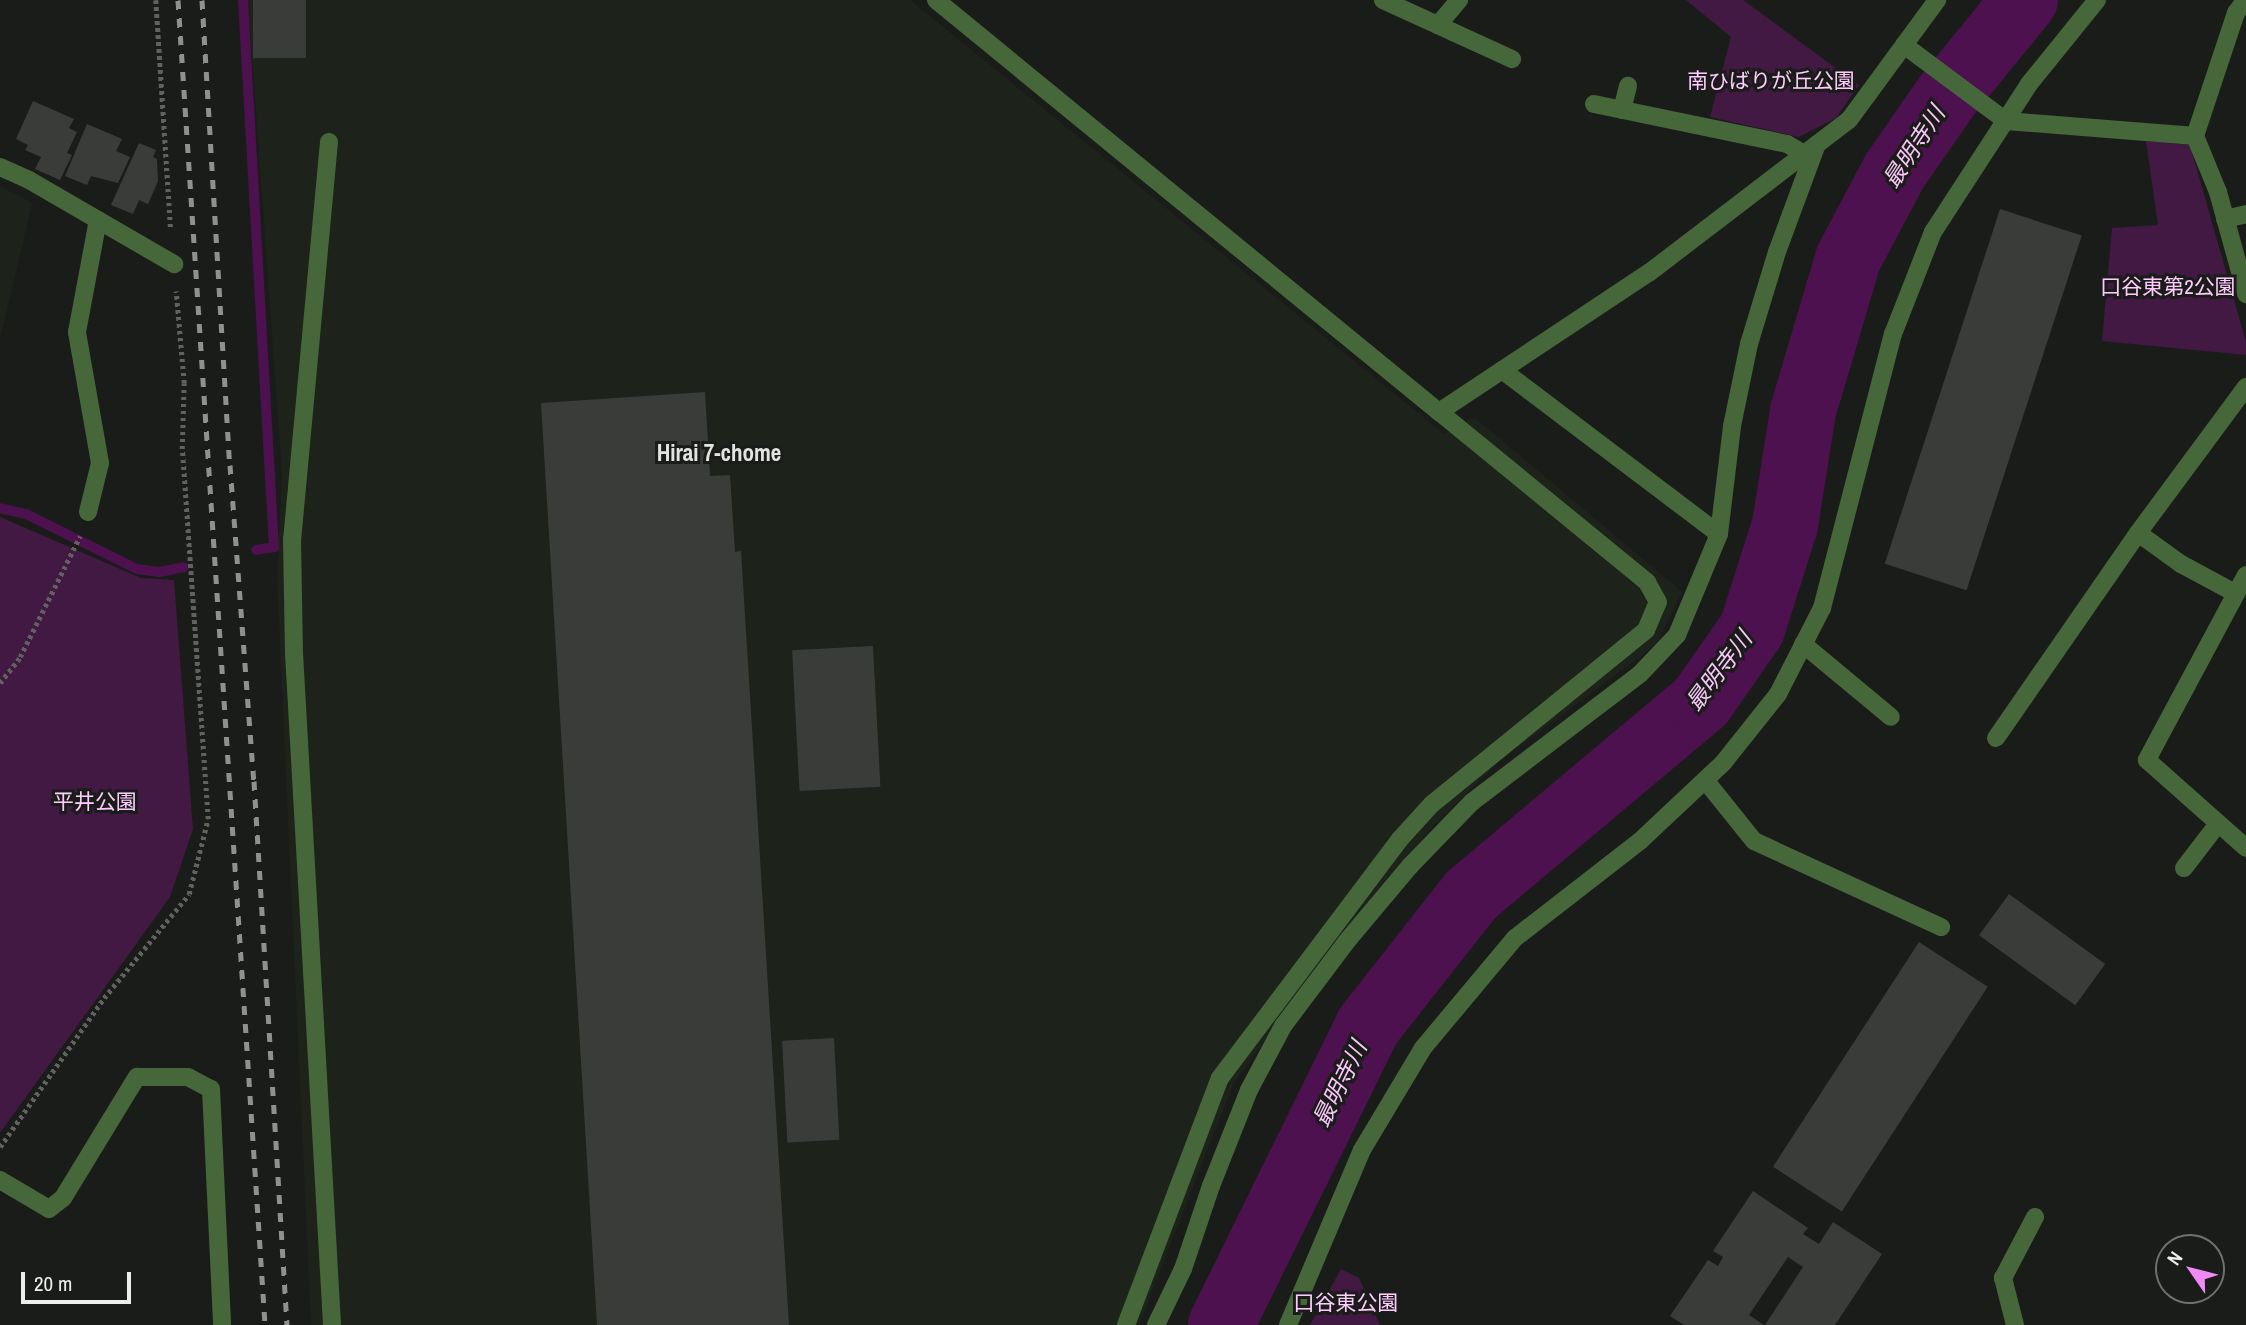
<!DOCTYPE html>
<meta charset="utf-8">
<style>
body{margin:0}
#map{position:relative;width:2246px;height:1325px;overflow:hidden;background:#1a1c19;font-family:"Archivo Narrow","Noto Sans JP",sans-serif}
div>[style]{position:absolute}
.built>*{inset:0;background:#1d231b}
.green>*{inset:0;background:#411942}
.stream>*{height:10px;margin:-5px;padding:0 5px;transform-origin:5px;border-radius:5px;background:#4c114e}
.river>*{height:66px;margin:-33px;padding:0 33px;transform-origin:33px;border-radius:33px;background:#4c114e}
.building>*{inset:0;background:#3a3c39;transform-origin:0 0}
.path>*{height:4.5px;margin-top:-2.25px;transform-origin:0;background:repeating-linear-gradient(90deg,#616260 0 3.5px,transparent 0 7px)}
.lane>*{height:18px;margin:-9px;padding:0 9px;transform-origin:9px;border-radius:9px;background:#45673a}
.street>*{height:18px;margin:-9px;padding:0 9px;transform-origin:9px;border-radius:9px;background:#45673a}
.rail>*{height:5px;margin-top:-2.5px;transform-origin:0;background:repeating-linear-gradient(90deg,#8f918f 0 9px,transparent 0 18px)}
span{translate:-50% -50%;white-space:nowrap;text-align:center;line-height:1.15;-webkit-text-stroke:6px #1a1c19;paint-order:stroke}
.park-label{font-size:21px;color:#ffcbff}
.water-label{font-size:23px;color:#f9c6f9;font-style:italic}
.neighbourhood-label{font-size:23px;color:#e1e4e1;font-weight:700}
.north{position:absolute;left:2155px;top:1234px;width:70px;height:70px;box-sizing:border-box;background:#1a1c19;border:2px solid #6e706e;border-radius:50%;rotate:305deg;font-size:19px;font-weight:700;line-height:28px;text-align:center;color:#edeeed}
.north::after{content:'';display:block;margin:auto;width:24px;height:32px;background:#f18af4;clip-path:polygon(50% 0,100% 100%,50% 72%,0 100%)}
.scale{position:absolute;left:21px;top:1272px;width:110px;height:32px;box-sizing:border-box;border:4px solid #edeeed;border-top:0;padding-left:9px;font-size:21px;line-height:24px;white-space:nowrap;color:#edeeed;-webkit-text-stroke:5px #1a1c19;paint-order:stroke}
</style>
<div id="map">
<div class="built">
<div style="clip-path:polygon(248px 0,910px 0,1444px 434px,1474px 417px,1682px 592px,1657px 644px,1501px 760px,1433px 826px,1372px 897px,1234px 1082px,1139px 1325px,311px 1325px,277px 578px,282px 474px)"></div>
<div style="clip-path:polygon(0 186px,32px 203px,0 340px)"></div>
</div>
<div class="green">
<div style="clip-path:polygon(1686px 0,1743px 0,1859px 85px,1836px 118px,1799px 137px,1710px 117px,1731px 37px)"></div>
<div style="clip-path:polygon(2146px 141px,2190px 145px,2246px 342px,2246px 355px,2102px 341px,2112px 228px,2158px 225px)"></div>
<div style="clip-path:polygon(0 517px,141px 578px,174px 580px,193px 829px,170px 897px,0 1133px)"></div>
<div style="clip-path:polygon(1341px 1269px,1359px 1278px,1380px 1325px,1310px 1325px)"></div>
</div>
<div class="stream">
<div style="left:243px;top:0;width:548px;rotate:86.76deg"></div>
<div style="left:274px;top:547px;width:18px;rotate:171deg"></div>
<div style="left:0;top:508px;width:27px;rotate:13deg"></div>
<div style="left:26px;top:514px;width:124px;rotate:26.4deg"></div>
<div style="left:137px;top:569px;width:22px;rotate:8deg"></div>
<div style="left:159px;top:572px;width:25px;rotate:-11deg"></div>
</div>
<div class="river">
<div style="left:1221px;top:1325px;width:333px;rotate:-63.8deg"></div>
<div style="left:1368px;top:1026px;width:167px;rotate:-51.8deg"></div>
<div style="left:1471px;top:895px;width:300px;rotate:-40deg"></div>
<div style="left:1701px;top:702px;width:89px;rotate:-55.1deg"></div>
<div style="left:1752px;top:629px;width:109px;rotate:-72.4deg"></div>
<div style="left:1785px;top:525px;width:115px;rotate:-81deg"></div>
<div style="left:1803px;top:411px;width:159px;rotate:-73.5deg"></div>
<div style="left:1848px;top:259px;width:98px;rotate:-62.1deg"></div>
<div style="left:1894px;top:172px;width:91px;rotate:-55.3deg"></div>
<div style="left:1946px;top:97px;width:125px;rotate:-50.8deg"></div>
</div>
<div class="building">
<div style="left:253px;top:0;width:53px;height:58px"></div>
<div style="clip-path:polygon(33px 101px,74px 119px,69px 128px,77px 132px,67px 153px,72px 155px,60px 180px,35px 169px,41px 157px,25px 150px,28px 145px,16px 139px)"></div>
<div style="clip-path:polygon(87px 124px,122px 139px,116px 151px,130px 157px,118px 183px,91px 176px,87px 185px,65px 176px)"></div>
<div style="clip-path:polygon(139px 143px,156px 150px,153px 157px,157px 159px,158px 181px,148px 204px,139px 200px,133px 214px,111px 205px)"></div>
<div style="left:2000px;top:209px;width:86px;height:373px;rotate:18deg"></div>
<div style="clip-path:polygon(705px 392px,710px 476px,730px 475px,735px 552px,741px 551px,789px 1325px,597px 1325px,541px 403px)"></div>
<div style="left:873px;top:646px;width:141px;height:81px;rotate:87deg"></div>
<div style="left:2009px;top:894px;width:119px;height:51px;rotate:36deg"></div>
<div style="left:1919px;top:942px;width:82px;height:268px;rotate:33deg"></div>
<div style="left:834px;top:1038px;width:102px;height:52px;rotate:87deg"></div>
<div style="clip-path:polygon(1753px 1191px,1808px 1228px,1803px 1234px,1819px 1244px,1833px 1222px,1882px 1254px,1835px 1325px,1765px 1325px,1803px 1267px,1788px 1257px,1749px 1315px,1764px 1325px,1684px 1325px,1670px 1316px,1708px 1260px,1718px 1266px,1723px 1257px,1713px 1251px)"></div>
</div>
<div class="path">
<div style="left:156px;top:0;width:230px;rotate:86.3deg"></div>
<div style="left:0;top:683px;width:33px;rotate:-52deg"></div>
<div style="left:20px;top:657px;width:135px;rotate:-63.6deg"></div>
<div style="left:0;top:1147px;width:182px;rotate:-55.1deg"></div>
<div style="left:104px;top:998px;width:134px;rotate:-50.7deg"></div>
<div style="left:189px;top:894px;width:77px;rotate:-75.8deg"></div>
<div style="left:208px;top:819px;width:371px;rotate:-94deg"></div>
<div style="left:182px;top:449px;width:66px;rotate:-88.3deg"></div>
<div style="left:184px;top:383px;width:92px;rotate:-95deg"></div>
</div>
<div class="lane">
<div style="left:329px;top:142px;width:399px;rotate:95.3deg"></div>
<div style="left:292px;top:539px;width:114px;rotate:89deg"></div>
<div style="left:294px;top:653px;width:673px;rotate:86.76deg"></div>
<div style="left:0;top:167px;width:32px;rotate:24deg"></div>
<div style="left:29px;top:180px;width:168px;rotate:30.1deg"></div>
<div style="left:88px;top:512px;width:50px;rotate:-76.2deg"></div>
<div style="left:100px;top:463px;width:133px;rotate:-100deg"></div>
<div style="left:77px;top:332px;width:114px;rotate:-79.4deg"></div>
<div style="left:1705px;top:780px;width:78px;rotate:51.2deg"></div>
<div style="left:1754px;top:841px;width:206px;rotate:24.7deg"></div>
<div style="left:2184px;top:868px;width:54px;rotate:-52.5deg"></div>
<div style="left:1126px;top:1325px;width:264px;rotate:-69.2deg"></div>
<div style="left:1220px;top:1078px;width:299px;rotate:-53deg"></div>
<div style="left:1400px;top:839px;width:47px;rotate:-47.6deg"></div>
<div style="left:1432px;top:804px;width:276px;rotate:-39.1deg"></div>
<div style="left:1646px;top:630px;width:30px;rotate:-67deg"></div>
<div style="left:1658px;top:602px;width:23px;rotate:-119deg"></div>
<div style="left:1647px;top:582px;width:269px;rotate:-140.7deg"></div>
<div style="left:2015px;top:1325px;width:49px;rotate:-104.3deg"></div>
<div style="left:2003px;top:1278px;width:69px;rotate:-62.3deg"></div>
</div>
<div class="street">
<div style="left:936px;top:0;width:650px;rotate:39.32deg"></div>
<div style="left:1439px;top:412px;width:253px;rotate:-33.6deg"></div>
<div style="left:1650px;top:272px;width:250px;rotate:-37.4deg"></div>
<div style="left:1849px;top:120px;width:149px;rotate:-53.7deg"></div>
<div style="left:1383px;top:0;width:142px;rotate:24.6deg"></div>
<div style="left:1438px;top:25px;width:33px;rotate:-50deg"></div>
<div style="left:1904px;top:45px;width:127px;rotate:36.7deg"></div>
<div style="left:2006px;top:121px;width:190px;rotate:4.5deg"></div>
<div style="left:2195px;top:136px;width:61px;rotate:67.7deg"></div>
<div style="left:2218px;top:192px;width:106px;rotate:74.6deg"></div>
<div style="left:1594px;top:104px;width:197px;rotate:11.7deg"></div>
<div style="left:1787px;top:144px;width:20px;rotate:30deg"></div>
<div style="left:1622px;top:110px;width:25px;rotate:-76deg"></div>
<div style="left:2195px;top:136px;width:130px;rotate:-71.6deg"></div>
<div style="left:2236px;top:13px;width:16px;rotate:-55deg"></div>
<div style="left:2225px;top:219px;width:22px;rotate:-13deg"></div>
<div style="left:1502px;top:370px;width:272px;rotate:37.1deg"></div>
<div style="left:2138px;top:533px;width:53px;rotate:35.8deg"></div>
<div style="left:2181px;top:564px;width:61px;rotate:28.2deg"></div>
<div style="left:2246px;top:575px;width:210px;rotate:118.2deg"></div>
<div style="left:2147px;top:760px;width:132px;rotate:41.6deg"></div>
<div style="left:1803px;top:644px;width:114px;rotate:39.7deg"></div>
<div style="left:1996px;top:738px;width:249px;rotate:-55.3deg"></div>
<div style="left:2138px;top:533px;width:182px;rotate:-53.5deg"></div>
<div style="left:0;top:1180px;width:57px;rotate:30.6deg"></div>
<div style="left:49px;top:1209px;width:18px;rotate:-38deg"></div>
<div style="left:63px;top:1198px;width:142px;rotate:-58.6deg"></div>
<div style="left:137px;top:1077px;width:51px"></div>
<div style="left:188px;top:1077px;width:26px;rotate:28deg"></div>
<div style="left:211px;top:1089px;width:236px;rotate:87.3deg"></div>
<div style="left:1156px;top:1325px;width:62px;rotate:-64.3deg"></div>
<div style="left:1183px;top:1269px;width:88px;rotate:-71.4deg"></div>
<div style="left:1211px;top:1186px;width:103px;rotate:-68.4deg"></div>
<div style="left:1249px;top:1090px;width:72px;rotate:-62deg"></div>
<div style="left:1283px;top:1026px;width:106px;rotate:-53deg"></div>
<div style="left:1347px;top:941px;width:98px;rotate:-50deg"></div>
<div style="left:1410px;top:866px;width:89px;rotate:-45.9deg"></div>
<div style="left:1472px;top:802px;width:211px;rotate:-37.3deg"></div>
<div style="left:1640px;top:674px;width:54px;rotate:-46.5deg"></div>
<div style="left:1677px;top:635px;width:109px;rotate:-67.4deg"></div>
<div style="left:1719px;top:534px;width:109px;rotate:-83.1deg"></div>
<div style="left:1732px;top:426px;width:84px;rotate:-78.3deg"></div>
<div style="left:1749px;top:344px;width:96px;rotate:-73.1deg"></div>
<div style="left:1777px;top:252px;width:115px;rotate:-69.7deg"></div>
<div style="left:1288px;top:1325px;width:190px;rotate:-67.1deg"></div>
<div style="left:1362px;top:1150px;width:119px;rotate:-59.1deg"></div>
<div style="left:1423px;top:1048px;width:143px;rotate:-50.1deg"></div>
<div style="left:1515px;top:938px;width:158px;rotate:-37.8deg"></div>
<div style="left:1640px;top:841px;width:114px;rotate:-43.2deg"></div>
<div style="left:1723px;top:763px;width:88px;rotate:-51.4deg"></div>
<div style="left:1778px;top:694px;width:97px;rotate:-62.9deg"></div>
<div style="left:1822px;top:608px;width:283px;rotate:-75.5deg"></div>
<div style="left:1893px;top:334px;width:110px;rotate:-68.6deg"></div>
<div style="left:1933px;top:232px;width:176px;rotate:-57deg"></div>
<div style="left:2029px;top:84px;width:108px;rotate:-51deg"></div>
</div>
<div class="rail">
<div style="left:178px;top:0;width:1328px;rotate:86.24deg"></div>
<div style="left:202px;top:0;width:466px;rotate:86.6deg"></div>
<div style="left:230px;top:465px;width:317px;rotate:85.7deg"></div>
<div style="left:254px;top:781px;width:545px;rotate:86.53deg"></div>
</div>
<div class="park-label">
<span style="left:1771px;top:81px">南ひばりが丘公園</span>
<span style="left:2168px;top:287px">口谷東第2公園</span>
<span style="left:95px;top:802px">平井公園</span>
<span style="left:1346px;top:1303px">口谷東公園</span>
</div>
<div class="water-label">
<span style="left:1914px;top:147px;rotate:-57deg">最明寺川</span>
<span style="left:1719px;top:671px;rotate:-53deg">最明寺川</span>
<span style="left:1340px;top:1084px;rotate:-64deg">最明寺川</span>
</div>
<div class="neighbourhood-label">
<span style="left:719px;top:453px">Hirai 7-chome</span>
</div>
<div class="north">N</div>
<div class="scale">20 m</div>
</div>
